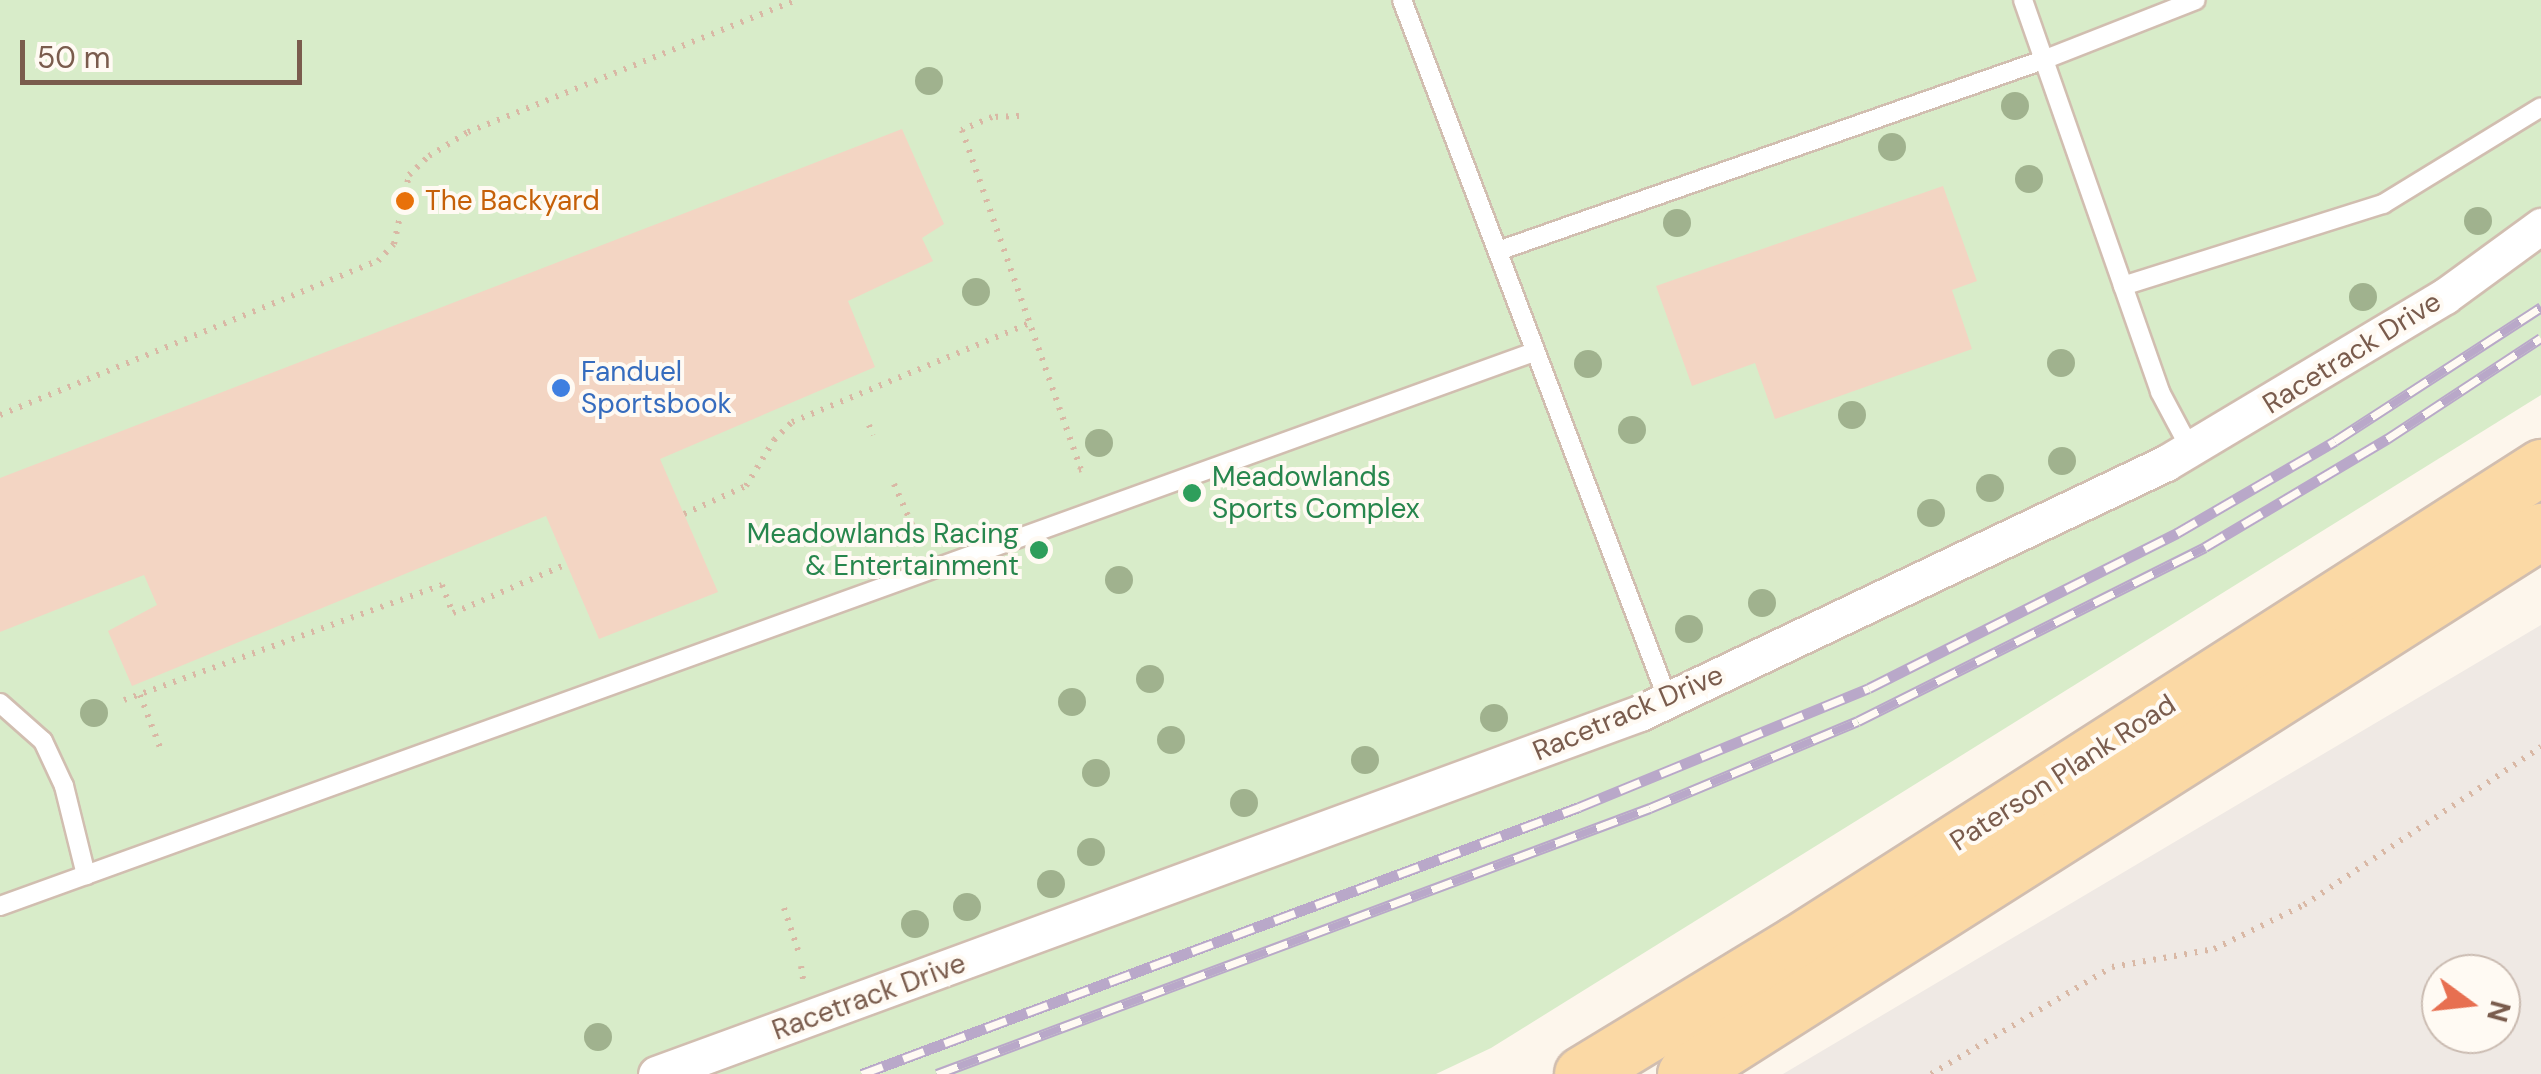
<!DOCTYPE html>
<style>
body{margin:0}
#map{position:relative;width:2541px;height:1074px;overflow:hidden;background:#fdf6ec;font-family:"DM Sans",sans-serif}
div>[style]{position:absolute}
.industrial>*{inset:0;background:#efe9e4}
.green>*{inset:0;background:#d8ecc9}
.building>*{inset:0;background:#f3d5c3}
.path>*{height:6px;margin-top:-3px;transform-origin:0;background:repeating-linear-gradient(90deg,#d9b8a5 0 2.5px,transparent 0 10.5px)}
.roads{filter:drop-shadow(2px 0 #d1beb0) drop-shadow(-2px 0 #d1beb0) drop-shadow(0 2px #d1beb0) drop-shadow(0 -2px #d1beb0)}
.lane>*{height:18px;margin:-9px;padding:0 9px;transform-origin:9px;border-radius:9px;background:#fff}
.street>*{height:35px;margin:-17.5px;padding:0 17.5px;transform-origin:17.5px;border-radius:17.5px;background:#fff}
.primary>*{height:55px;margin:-27.5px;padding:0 27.5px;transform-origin:27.5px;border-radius:27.5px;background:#fbd9a5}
.rail>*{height:11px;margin-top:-5.5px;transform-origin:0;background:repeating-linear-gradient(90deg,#fffaf3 0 22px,#b9a8c9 0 44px);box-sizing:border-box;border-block:2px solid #b9a8c9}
.trees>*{width:28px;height:28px;margin:-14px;border-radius:50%;background:#a0b28e}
.dots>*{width:28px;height:28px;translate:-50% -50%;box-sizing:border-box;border:5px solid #fffaf3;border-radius:50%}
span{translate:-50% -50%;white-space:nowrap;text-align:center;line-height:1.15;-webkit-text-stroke:8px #fffaf3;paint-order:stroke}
.food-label{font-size:28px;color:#c56008}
.left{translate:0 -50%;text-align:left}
.street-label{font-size:28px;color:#7a5c4d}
.shop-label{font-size:28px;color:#366cbe}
.leisure-label{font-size:28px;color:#27864d}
.right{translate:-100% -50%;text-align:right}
.north{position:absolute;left:2421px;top:954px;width:100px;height:100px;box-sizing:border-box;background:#fffaf3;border:2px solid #cabbb1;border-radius:50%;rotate:105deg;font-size:28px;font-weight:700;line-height:40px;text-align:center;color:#7a5c4d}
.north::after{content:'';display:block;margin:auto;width:35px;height:45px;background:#e76f51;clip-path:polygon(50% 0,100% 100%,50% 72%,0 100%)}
.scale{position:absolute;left:20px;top:40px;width:282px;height:45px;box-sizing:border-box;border:5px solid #7a5c4d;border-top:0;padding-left:12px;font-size:30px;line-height:35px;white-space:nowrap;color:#7a5c4d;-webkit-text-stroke:8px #fffaf3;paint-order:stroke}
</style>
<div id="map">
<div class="industrial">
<div style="clip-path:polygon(evenodd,2541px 625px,2541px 1074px,1783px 1074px,2541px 625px,2441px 974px,2501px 974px,2501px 1034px,2441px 1034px,2441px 974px)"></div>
</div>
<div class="green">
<div style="clip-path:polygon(0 0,2541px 0,2541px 395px,1491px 1048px,1436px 1074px,0 1074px)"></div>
</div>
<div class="building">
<div style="clip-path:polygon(902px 129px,944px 224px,922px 238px,933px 261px,848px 301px,875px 367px,660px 459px,718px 592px,599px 639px,546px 516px,132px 686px,108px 631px,157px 605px,144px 575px,0 632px,0 478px)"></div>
<div style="clip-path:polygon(1943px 186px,1977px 281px,1952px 290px,1972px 349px,1775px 419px,1755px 363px,1692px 386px,1656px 286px)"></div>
</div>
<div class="path">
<div style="left:1019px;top:116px;width:27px;rotate:178deg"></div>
<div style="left:992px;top:117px;width:33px;rotate:157deg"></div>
<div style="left:962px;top:130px;width:359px;rotate:70.7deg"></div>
<div style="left:1081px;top:469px;width:7px;rotate:164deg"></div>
<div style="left:0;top:415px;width:408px;rotate:-22.2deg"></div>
<div style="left:378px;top:261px;width:23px;rotate:-47deg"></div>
<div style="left:394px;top:244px;width:71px;rotate:-77.7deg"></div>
<div style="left:409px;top:175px;width:28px;rotate:-44deg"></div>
<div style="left:429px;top:156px;width:46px;rotate:-31.6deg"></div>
<div style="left:468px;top:132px;width:354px;rotate:-21.9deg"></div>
<div style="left:869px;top:425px;width:11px;rotate:68deg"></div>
<div style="left:894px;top:484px;width:64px;rotate:66.2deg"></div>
<div style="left:684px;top:514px;width:68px;rotate:-24.3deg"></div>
<div style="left:746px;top:486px;width:54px;rotate:-58.7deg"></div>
<div style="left:774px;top:440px;width:25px;rotate:-45deg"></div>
<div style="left:792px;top:422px;width:256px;rotate:-22.6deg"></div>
<div style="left:140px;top:695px;width:59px;rotate:69.1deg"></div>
<div style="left:124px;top:700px;width:338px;rotate:-19.9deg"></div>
<div style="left:442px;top:585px;width:30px;rotate:69deg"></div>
<div style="left:453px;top:613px;width:124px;rotate:-23.3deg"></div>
<div style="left:784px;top:908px;width:47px;rotate:71.6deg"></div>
<div style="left:801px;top:966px;width:18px;rotate:81deg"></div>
<div style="left:1931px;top:1074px;width:210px;rotate:-30.6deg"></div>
<div style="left:2112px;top:967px;width:104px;rotate:-10deg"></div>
<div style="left:2214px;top:949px;width:100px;rotate:-26.1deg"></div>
<div style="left:2304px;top:905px;width:285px;rotate:-33.7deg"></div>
</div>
<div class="roads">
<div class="lane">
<div style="left:1402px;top:0;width:749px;rotate:69.19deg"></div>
<div style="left:2023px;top:0;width:415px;rotate:70.7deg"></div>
<div style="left:2160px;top:392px;width:66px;rotate:61.9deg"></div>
<div style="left:1498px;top:251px;width:577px;rotate:-19.31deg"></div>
<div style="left:2043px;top:60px;width:164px;rotate:-21.4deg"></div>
<div style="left:2123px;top:286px;width:273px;rotate:-17.5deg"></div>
<div style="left:2383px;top:204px;width:185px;rotate:-31.5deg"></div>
<div style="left:0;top:703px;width:57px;rotate:41.5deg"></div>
<div style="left:43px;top:741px;width:50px;rotate:65deg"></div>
<div style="left:64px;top:786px;width:92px;rotate:76.1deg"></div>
<div style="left:0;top:906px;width:1631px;rotate:-19.86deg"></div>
</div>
<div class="street">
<div style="left:656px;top:1074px;width:1048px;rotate:-20.15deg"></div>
<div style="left:1640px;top:713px;width:582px;rotate:-25.42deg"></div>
<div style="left:2166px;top:463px;width:325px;rotate:-30.9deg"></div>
<div style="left:2445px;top:296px;width:119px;rotate:-36.1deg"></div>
</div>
<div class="primary">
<div style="left:1582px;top:1074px;width:250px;rotate:-31.3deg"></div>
<div style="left:1796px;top:944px;width:885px;rotate:-32.63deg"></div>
<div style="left:1685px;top:1074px;width:1014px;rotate:-32.39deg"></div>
</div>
</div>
<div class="rail">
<div style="left:862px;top:1074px;width:765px;rotate:-20.42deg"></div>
<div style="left:1579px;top:807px;width:313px;rotate:-22.3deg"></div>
<div style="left:1869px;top:688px;width:345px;rotate:-26.7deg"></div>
<div style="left:2177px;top:533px;width:183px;rotate:-30.2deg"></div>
<div style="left:2335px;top:441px;width:246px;rotate:-33deg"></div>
<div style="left:937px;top:1074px;width:761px;rotate:-20.46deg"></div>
<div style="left:1650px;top:808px;width:225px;rotate:-22.7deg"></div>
<div style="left:1858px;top:721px;width:388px;rotate:-26.6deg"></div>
<div style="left:2205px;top:547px;width:212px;rotate:-30.7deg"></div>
<div style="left:2387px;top:439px;width:184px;rotate:-33.3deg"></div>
</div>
<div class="trees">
<div style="left:929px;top:81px"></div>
<div style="left:2015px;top:106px"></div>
<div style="left:1892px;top:147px"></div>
<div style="left:2029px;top:179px"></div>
<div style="left:2478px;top:221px"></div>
<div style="left:1677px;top:223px"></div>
<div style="left:976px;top:292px"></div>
<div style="left:2363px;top:297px"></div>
<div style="left:2061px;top:363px"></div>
<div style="left:1588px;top:364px"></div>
<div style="left:1852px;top:415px"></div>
<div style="left:1632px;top:430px"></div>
<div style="left:1099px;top:443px"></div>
<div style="left:2062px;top:461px"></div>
<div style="left:1990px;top:488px"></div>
<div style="left:1931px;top:513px"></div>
<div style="left:1119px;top:580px"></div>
<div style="left:1762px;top:603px"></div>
<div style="left:1689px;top:629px"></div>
<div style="left:1150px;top:679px"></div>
<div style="left:1072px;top:702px"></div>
<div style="left:94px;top:713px"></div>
<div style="left:1494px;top:718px"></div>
<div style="left:1171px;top:740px"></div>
<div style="left:1365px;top:760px"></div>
<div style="left:1096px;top:773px"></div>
<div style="left:1244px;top:803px"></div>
<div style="left:1091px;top:852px"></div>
<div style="left:1051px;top:884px"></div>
<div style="left:967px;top:907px"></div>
<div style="left:915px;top:924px"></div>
<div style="left:598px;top:1037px"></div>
</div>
<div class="dots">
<div style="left:405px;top:201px;background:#e8710a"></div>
<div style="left:561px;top:388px;background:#3f7fe0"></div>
<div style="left:1192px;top:493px;background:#2e9e5b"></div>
<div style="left:1039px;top:550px;background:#2e9e5b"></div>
</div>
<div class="food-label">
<span class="left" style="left:425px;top:201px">The Backyard</span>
</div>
<div class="street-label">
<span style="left:2352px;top:353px;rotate:-32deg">Racetrack Drive</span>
<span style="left:1628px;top:713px;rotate:-23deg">Racetrack Drive</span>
<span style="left:2063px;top:773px;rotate:-33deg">Paterson Plank Road</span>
<span style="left:869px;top:997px;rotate:-20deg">Racetrack Drive</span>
</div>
<div class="shop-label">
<span class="left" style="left:581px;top:388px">Fanduel<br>Sportsbook</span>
</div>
<div class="leisure-label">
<span class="left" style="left:1212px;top:493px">Meadowlands<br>Sports Complex</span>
<span class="right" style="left:1019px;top:550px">Meadowlands Racing<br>&amp; Entertainment</span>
</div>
<div class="north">N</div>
<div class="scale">50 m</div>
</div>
